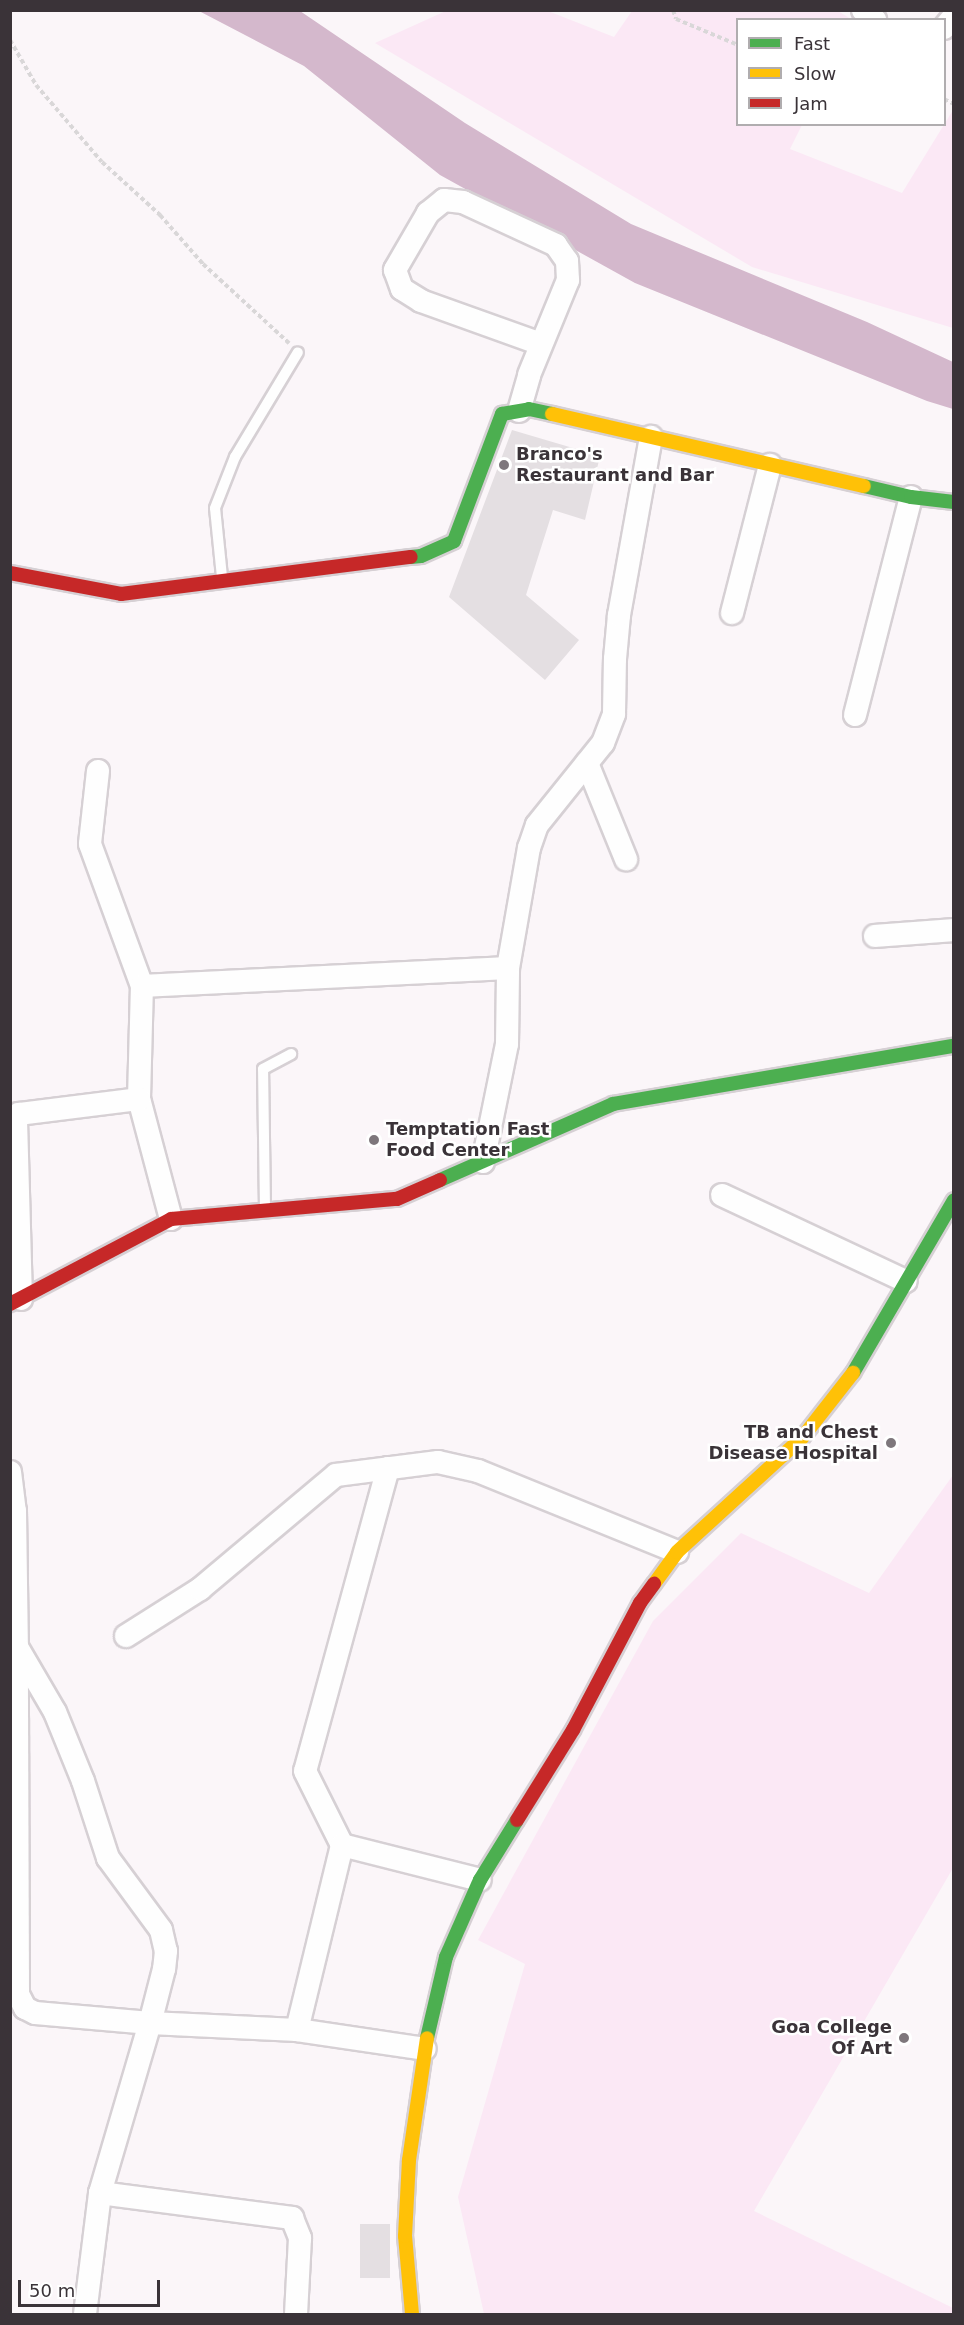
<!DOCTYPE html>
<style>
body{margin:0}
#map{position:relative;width:964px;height:2325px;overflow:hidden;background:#fbf6f9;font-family:"DejaVu Sans",sans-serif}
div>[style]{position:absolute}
.green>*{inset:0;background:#fbe8f5}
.water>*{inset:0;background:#d4b8cc}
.building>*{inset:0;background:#e4dfe2;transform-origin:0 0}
.path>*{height:4px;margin-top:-2px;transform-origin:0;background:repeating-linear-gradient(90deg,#d9d7d8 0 4.5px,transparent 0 7.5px)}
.roads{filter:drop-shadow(2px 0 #d6d0d4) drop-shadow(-2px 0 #d6d0d4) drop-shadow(0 2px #d6d0d4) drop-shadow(0 -2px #d6d0d4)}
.lane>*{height:10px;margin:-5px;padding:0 5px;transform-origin:5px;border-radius:5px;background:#fefefe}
.street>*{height:22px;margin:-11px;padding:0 11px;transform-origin:11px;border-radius:11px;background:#fefefe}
.fast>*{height:14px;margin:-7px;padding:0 7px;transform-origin:7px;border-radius:7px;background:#4caf50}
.slow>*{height:14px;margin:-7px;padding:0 7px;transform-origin:7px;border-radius:7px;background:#ffc107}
.jam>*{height:14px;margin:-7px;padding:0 7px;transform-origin:7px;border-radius:7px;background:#c62828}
.dots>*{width:16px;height:16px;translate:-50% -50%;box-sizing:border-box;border:3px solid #fff;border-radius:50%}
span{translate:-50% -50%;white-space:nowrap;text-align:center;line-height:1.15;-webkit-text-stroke:5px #fff;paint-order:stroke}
.poi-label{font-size:18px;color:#3a3338;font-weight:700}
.left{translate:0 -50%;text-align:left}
.right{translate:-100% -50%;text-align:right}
.frame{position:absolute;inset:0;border:12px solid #3a3338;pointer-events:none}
.legend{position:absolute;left:736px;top:18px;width:210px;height:108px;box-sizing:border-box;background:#fff;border:2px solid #b0adaf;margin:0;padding:8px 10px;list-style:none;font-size:18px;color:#3a3338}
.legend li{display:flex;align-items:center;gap:12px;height:30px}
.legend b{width:30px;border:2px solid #b0adaf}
.scale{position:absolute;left:18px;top:2280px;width:142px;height:27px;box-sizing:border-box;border:3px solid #3a3338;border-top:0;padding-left:8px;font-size:18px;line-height:21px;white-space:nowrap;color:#3a3338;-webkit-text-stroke:4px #fff;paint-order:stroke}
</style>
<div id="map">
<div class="green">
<div style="clip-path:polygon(448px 10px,548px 11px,614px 37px,632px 11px,838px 11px,851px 19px,738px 20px,738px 124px,802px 125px,790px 149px,902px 193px,953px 110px,953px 328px,752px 267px,375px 43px)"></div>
<div style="clip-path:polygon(953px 1475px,953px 1868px,754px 2211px,953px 2308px,953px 2314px,484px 2314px,458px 2197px,525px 1964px,478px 1940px,653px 1621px,741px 1533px,869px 1593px)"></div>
</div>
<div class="water">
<div style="clip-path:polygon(199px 11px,300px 11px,465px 123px,631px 224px,867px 322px,953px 362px,953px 409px,927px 401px,635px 283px,440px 175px,304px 66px)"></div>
</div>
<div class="building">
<div style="clip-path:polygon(512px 430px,600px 456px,585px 520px,553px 510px,526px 595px,579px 640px,545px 680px,449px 597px)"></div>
<div style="left:360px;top:2224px;width:30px;height:54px"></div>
</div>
<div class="path">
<div style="left:673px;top:10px;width:9px;rotate:72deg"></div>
<div style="left:676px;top:19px;width:67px;rotate:22.8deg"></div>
<div style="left:10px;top:40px;width:52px;rotate:60deg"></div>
<div style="left:36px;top:85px;width:101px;rotate:49.4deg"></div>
<div style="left:102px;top:162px;width:79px;rotate:42.4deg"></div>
<div style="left:160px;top:215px;width:65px;rotate:48.7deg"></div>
<div style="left:203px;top:264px;width:117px;rotate:42.6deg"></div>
<div style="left:944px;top:99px;width:11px;rotate:27deg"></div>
</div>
<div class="roads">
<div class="lane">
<div style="left:222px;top:577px;width:69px;rotate:-95.8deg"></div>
<div style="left:215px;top:508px;width:55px;rotate:-68.6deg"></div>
<div style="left:235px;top:457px;width:122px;rotate:-59deg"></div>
<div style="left:265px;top:1209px;width:140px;rotate:-90.8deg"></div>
<div style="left:263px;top:1069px;width:32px;rotate:-28deg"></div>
</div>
<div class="street">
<div style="left:863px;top:10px;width:16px;rotate:40deg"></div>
<div style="left:944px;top:28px;width:16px;rotate:-50deg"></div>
<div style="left:519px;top:411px;width:37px;rotate:-74deg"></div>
<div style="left:529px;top:375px;width:103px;rotate:-67.7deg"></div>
<div style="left:568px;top:280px;width:19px;rotate:-93deg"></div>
<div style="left:567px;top:261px;width:19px;rotate:-125deg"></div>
<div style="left:556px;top:245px;width:102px;rotate:-155.2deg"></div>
<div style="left:463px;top:202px;width:19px;rotate:-174deg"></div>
<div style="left:444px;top:200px;width:21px;rotate:141deg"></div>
<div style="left:428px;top:213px;width:66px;rotate:120.1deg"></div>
<div style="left:395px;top:270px;width:20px;rotate:70deg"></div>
<div style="left:402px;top:289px;width:22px;rotate:32deg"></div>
<div style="left:421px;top:301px;width:127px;rotate:19.7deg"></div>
<div style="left:732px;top:613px;width:153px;rotate:-75.6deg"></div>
<div style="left:855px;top:715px;width:225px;rotate:-75.6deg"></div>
<div style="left:587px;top:763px;width:104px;rotate:67.9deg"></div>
<div style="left:98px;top:771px;width:73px;rotate:96.3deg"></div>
<div style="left:90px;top:844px;width:151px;rotate:69.9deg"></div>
<div style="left:875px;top:936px;width:79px;rotate:-4.3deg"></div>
<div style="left:483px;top:1162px;width:120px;rotate:-78.5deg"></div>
<div style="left:507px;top:1044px;width:76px;rotate:-89.2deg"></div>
<div style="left:508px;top:968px;width:122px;rotate:-80.1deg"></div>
<div style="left:529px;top:848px;width:24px;rotate:-71deg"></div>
<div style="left:537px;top:825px;width:105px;rotate:-51.2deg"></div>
<div style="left:603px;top:743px;width:31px;rotate:-69deg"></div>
<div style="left:614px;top:714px;width:55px;rotate:-89deg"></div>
<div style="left:615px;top:659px;width:44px;rotate:-84.8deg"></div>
<div style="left:619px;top:615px;width:181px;rotate:-79.8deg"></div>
<div style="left:722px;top:1195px;width:203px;rotate:25.1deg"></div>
<div style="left:171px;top:1219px;width:124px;rotate:-104.9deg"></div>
<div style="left:139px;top:1099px;width:113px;rotate:-88.5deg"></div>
<div style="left:142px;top:986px;width:366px;rotate:-2.8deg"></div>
<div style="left:21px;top:1299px;width:179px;rotate:-91.6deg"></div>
<div style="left:16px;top:1120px;width:7px;rotate:-63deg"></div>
<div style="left:19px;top:1114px;width:121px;rotate:-7.1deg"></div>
<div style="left:388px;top:1468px;width:314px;rotate:105.3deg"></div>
<div style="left:305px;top:1771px;width:83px;rotate:63.4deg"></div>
<div style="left:342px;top:1845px;width:142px;rotate:14.2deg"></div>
<div style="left:10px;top:1472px;width:39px;rotate:83deg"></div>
<div style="left:15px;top:1511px;width:136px;rotate:89.2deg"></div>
<div style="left:17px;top:1647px;width:75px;rotate:59.7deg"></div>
<div style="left:55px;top:1712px;width:74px;rotate:67.9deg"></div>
<div style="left:83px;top:1781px;width:81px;rotate:72deg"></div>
<div style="left:108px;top:1858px;width:89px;rotate:53.6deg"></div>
<div style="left:161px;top:1930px;width:22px;rotate:77deg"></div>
<div style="left:166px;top:1951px;width:18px;rotate:96deg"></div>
<div style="left:164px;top:1969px;width:56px;rotate:104.5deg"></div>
<div style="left:150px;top:2023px;width:115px;rotate:-175deg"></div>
<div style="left:35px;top:2013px;width:11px;rotate:-153deg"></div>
<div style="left:25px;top:2008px;width:16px;rotate:-117deg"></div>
<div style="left:18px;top:1994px;width:347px;rotate:-90.2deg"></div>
<div style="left:126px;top:1636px;width:88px;rotate:-32.4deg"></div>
<div style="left:200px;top:1589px;width:177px;rotate:-40deg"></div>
<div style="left:336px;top:1475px;width:103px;rotate:-7.3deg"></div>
<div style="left:438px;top:1462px;width:41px;rotate:12.7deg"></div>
<div style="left:478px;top:1471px;width:215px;rotate:22.1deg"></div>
<div style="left:297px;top:2030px;width:190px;rotate:-76.3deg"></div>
<div style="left:100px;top:2193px;width:194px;rotate:7.4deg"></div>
<div style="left:292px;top:2218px;width:22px;rotate:68deg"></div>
<div style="left:300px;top:2238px;width:76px;rotate:93deg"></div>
<div style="left:85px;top:2314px;width:122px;rotate:-82.9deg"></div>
<div style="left:100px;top:2193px;width:177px;rotate:-73.6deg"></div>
<div style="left:150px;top:2023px;width:147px;rotate:2.7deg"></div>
<div style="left:297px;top:2030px;width:129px;rotate:8.4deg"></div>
</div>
<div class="fast">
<div style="left:864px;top:486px;width:48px;rotate:13.2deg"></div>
<div style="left:911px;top:497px;width:43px;rotate:6.6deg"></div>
<div style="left:411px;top:557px;width:10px;rotate:-6deg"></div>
<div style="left:421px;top:556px;width:36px;rotate:-24deg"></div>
<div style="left:454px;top:541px;width:136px;rotate:-69.3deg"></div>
<div style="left:502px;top:414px;width:27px;rotate:-10deg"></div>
<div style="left:529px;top:409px;width:24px;rotate:12deg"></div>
<div style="left:440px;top:1180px;width:189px;rotate:-23.7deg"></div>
<div style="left:613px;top:1104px;width:346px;rotate:-9.7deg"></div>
<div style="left:853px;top:1373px;width:200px;rotate:-59.7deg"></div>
<div style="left:427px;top:2038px;width:83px;rotate:-76.8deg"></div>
<div style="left:446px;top:1957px;width:84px;rotate:-66.2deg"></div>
<div style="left:480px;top:1880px;width:70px;rotate:-58.3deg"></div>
</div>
<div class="slow">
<div style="left:552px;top:414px;width:320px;rotate:13deg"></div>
<div style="left:654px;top:1584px;width:39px;rotate:-54deg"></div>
<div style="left:677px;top:1552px;width:169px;rotate:-42.4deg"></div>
<div style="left:802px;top:1438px;width:83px;rotate:-51.9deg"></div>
<div style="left:412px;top:2314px;width:78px;rotate:-95.1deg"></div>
<div style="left:405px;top:2236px;width:76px;rotate:-87deg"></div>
<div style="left:409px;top:2160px;width:123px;rotate:-81.6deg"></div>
</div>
<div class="jam">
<div style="left:10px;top:573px;width:113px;rotate:10.7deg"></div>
<div style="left:121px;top:594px;width:292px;rotate:-7.3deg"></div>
<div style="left:10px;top:1304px;width:182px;rotate:-27.8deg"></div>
<div style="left:171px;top:1219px;width:227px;rotate:-5.1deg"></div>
<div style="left:397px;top:1199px;width:47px;rotate:-23.8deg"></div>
<div style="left:517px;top:1820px;width:106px;rotate:-58.1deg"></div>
<div style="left:573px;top:1730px;width:144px;rotate:-62.2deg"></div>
<div style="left:640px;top:1603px;width:24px;rotate:-54deg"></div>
</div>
</div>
<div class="dots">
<div style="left:504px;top:465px;background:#7e777c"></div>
<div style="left:374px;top:1140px;background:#7e777c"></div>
<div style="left:891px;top:1443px;background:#7e777c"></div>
<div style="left:904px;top:2038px;background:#7e777c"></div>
</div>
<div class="poi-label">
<span class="left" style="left:516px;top:465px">Branco's<br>Restaurant and Bar</span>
<span class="left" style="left:386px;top:1140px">Temptation Fast<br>Food Center</span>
<span class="right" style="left:878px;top:1443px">TB and Chest<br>Disease Hospital</span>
<span class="right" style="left:892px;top:2038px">Goa College<br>Of Art</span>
</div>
<div class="frame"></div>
<ul class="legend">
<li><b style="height:8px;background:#4caf50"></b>Fast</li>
<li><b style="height:8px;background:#ffc107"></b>Slow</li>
<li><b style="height:8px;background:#c62828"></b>Jam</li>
</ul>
<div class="scale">50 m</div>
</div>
